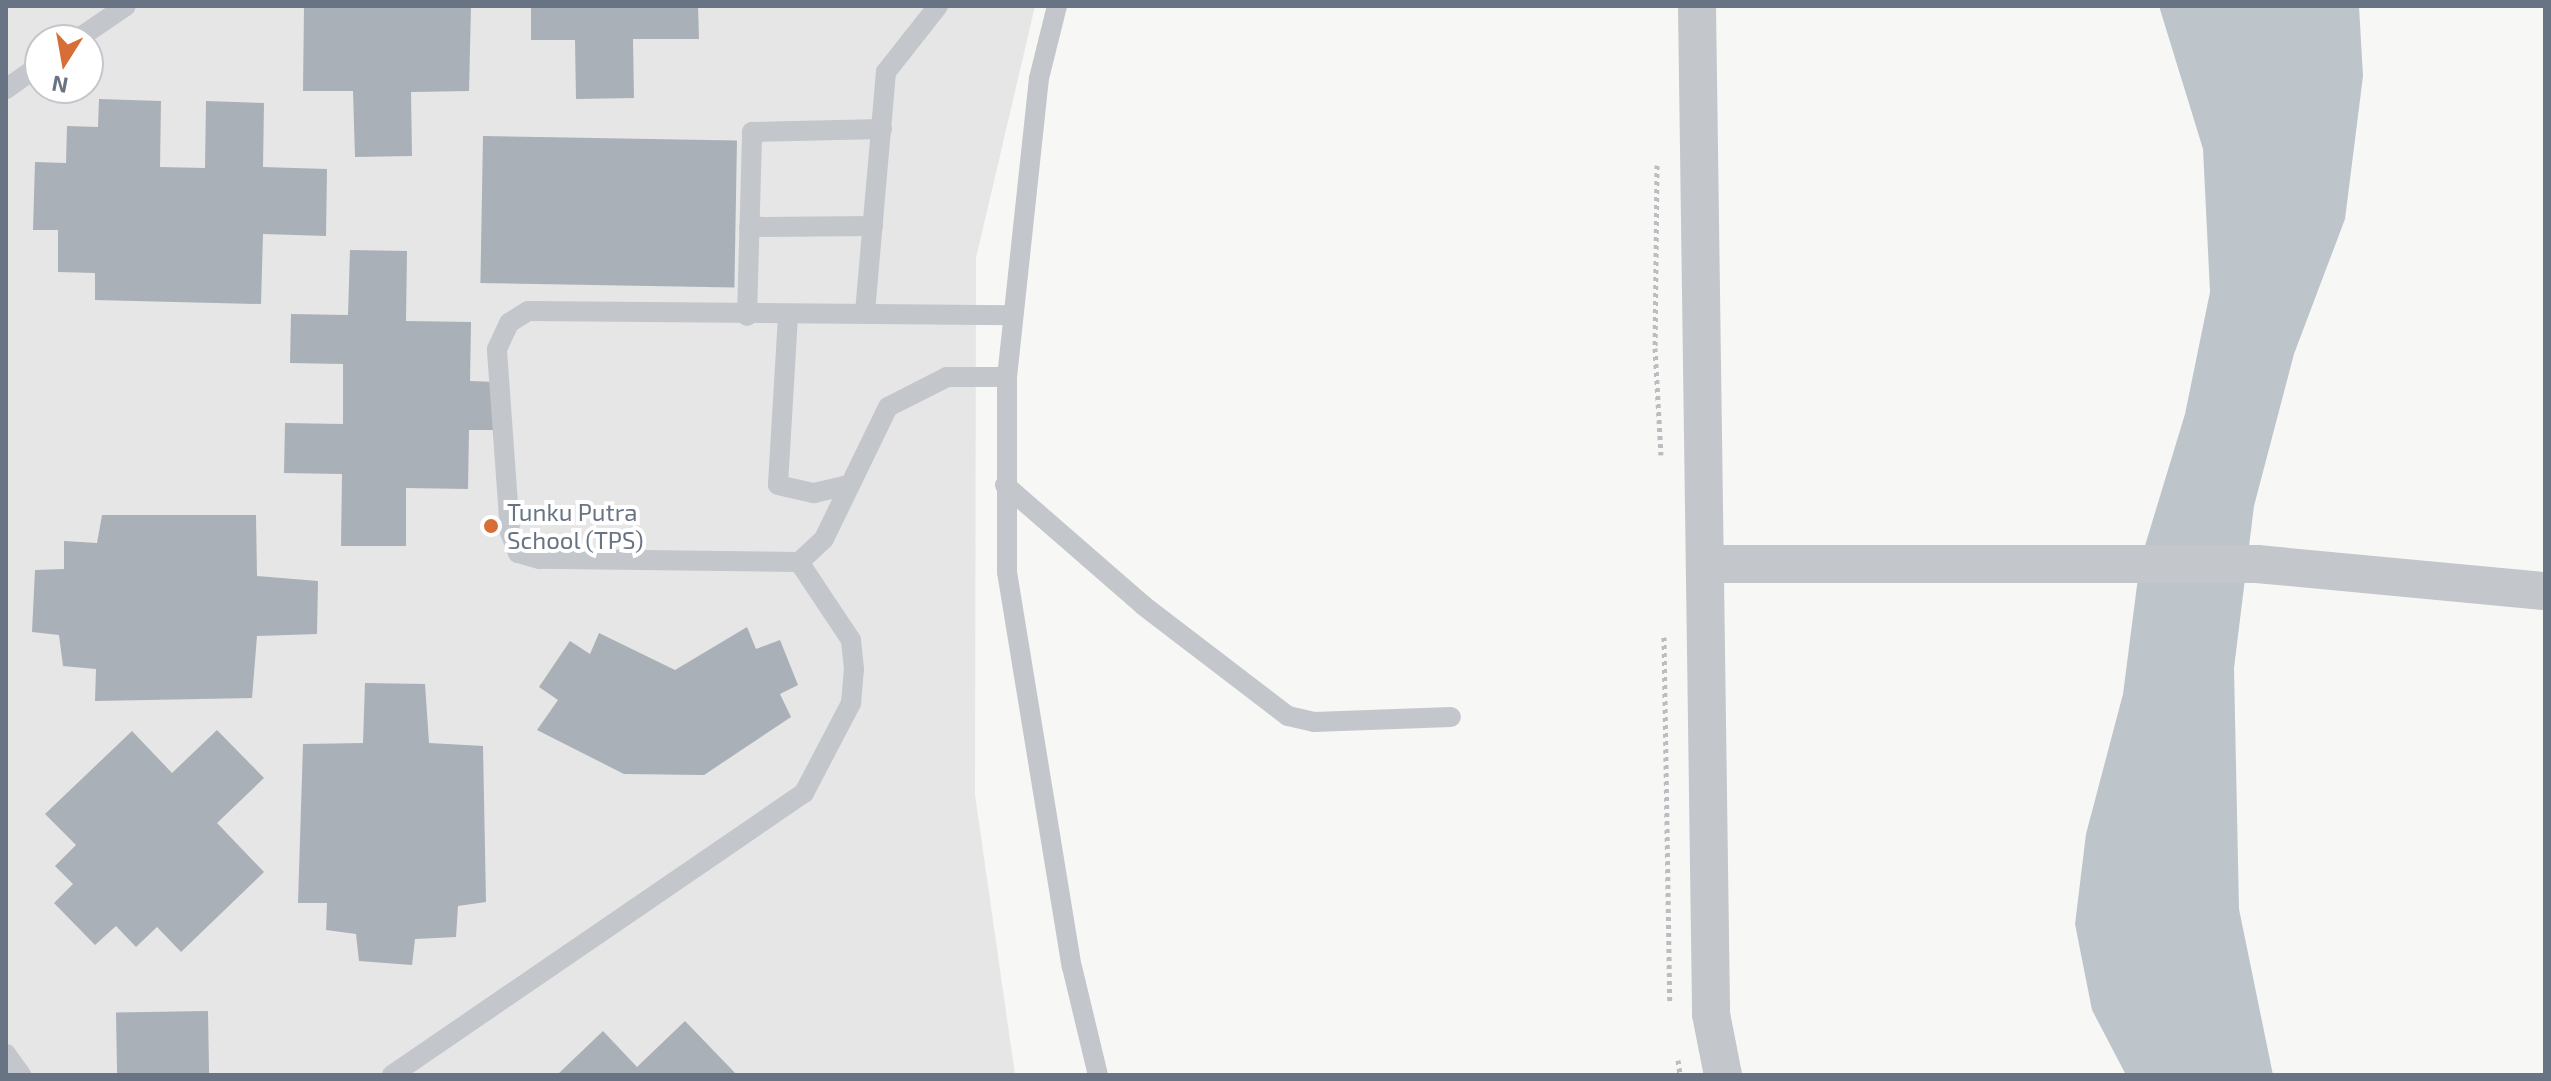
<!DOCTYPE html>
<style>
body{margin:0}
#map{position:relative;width:2551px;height:1081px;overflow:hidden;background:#f7f7f5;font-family:"Exo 2",sans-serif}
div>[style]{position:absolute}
.built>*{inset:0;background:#e5e6e5}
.water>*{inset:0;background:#bdc5cb}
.building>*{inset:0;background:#aab0b7;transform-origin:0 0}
.path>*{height:5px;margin-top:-2.5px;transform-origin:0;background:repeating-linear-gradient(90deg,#bbbdc0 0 4px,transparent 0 8px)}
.lane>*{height:20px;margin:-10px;padding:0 10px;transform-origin:10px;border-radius:10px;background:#c3c6ca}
.street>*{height:38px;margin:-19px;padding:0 19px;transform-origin:19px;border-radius:19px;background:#c3c6ca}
.dots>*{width:22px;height:22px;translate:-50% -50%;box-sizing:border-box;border:4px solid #fff;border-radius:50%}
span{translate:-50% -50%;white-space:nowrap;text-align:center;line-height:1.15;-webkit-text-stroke:8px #fff;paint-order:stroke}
.poi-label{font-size:24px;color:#687483}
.left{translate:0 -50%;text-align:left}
.frame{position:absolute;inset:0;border:8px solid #687483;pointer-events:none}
.north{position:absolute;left:24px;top:24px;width:80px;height:80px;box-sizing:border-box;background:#fff;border:2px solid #c3c7cd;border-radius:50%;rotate:191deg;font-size:22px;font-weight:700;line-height:32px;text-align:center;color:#687483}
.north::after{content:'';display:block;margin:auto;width:28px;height:36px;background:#d76e35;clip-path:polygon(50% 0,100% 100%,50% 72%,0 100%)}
</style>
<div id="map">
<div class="built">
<div style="clip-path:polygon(evenodd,6px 6px,1035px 6px,976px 258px,975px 795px,1015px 1075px,6px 1075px,6px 6px,40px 40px,88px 40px,88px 88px,40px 88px,40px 40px)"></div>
</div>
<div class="water">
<div style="clip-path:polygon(2159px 6px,2359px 6px,2363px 76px,2345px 219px,2294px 354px,2254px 506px,2234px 668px,2239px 909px,2273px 1075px,2126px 1075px,2092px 1010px,2075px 924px,2086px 834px,2123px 694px,2140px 562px,2185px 414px,2210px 292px,2203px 149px)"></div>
</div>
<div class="building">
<div style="clip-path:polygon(304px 6px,471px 6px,469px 91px,411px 92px,412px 156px,355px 157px,353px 91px,303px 91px)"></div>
<div style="clip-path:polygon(531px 6px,698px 6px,699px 39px,633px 39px,634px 98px,576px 99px,575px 40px,531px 40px)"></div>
<div style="clip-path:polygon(99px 99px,161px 101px,160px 167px,205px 168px,206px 101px,264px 103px,263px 167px,327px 169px,326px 236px,263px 234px,261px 304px,95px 300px,95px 273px,58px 272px,58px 230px,33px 230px,35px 162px,66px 163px,67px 126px,98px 127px)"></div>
<div style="left:483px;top:136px;width:254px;height:147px;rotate:1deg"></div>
<div style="clip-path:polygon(350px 250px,407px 251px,406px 321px,471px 322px,470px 381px,496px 382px,496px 430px,469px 430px,468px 489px,406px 488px,406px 546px,341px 546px,342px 474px,284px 473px,285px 423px,343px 424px,343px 364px,290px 363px,291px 314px,348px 315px)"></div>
<div style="clip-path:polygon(102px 515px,256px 515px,257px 576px,318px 581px,317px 634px,257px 636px,252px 698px,95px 701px,96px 669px,63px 666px,59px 635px,32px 632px,35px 570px,64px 569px,64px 541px,97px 543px)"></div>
<div style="clip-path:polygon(747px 627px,756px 649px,780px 640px,798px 685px,780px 694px,791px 717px,704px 775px,624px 774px,537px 730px,558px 700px,539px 687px,570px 641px,590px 654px,599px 633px,675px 670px)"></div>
<div style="clip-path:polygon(365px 683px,425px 684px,429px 743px,483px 746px,486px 902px,458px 906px,456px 937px,415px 939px,412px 965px,359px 961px,356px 934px,326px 930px,327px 903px,298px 903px,303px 744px,363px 743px)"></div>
<div style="clip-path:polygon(217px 730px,264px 778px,217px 823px,264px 872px,181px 952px,157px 927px,136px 947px,116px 926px,95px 945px,54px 903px,73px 884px,55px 866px,76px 845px,45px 814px,132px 731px,172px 773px)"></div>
<div style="left:208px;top:1011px;width:64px;height:92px;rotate:89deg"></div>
<div style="clip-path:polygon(685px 1021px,737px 1075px,557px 1075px,603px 1031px,637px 1067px)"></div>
</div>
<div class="path">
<div style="left:1657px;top:165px;width:183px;rotate:90.6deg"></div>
<div style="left:1655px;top:348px;width:107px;rotate:86.8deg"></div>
<div style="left:1664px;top:637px;width:366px;rotate:89.1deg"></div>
<div style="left:1678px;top:1060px;width:15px;rotate:82deg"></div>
</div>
<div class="lane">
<div style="left:1057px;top:6px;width:74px;rotate:104deg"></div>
<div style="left:1039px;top:78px;width:301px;rotate:96.1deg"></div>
<div style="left:1007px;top:377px;width:195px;rotate:90deg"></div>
<div style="left:1007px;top:572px;width:400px;rotate:80.7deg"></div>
<div style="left:1072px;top:967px;width:111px;rotate:76.5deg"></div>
<div style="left:76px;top:40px;width:60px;rotate:-34.2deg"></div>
<div style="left:6px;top:89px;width:42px;rotate:-35.2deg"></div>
<div style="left:749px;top:227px;width:124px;rotate:-0.5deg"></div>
<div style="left:865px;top:312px;width:241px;rotate:-85deg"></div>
<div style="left:886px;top:72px;width:84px;rotate:-51.8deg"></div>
<div style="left:747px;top:316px;width:184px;rotate:-88.4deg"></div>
<div style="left:752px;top:132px;width:130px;rotate:-1.3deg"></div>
<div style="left:788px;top:316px;width:169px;rotate:93.4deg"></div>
<div style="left:778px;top:485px;width:37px;rotate:13deg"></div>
<div style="left:814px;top:493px;width:32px;rotate:-13deg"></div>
<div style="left:1007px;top:377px;width:60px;rotate:180deg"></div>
<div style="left:947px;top:377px;width:66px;rotate:153deg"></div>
<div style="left:888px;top:407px;width:147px;rotate:115.9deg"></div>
<div style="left:824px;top:539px;width:34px;rotate:137deg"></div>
<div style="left:799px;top:562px;width:260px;rotate:-179.3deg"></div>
<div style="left:539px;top:559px;width:22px;rotate:-164deg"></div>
<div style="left:518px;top:553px;width:22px;rotate:-111deg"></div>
<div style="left:510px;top:532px;width:183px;rotate:-94.1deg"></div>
<div style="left:497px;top:349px;width:29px;rotate:-65deg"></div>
<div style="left:509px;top:323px;width:22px;rotate:-32deg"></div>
<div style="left:528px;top:311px;width:484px;rotate:0.5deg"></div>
<div style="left:1005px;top:485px;width:184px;rotate:41deg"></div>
<div style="left:1144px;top:606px;width:181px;rotate:37.4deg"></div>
<div style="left:1288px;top:716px;width:27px;rotate:13deg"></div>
<div style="left:1314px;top:722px;width:137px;rotate:-2.1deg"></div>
<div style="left:6px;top:1054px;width:26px;rotate:54deg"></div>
<div style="left:392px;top:1075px;width:499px;rotate:-34.4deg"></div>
<div style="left:804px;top:793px;width:102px;rotate:-62.4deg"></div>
<div style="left:851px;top:703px;width:34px;rotate:-85deg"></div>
<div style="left:854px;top:669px;width:29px;rotate:-96deg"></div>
<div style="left:851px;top:640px;width:94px;rotate:-123.7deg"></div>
</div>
<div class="street">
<div style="left:1697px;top:6px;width:1008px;rotate:89.2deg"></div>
<div style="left:1711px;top:1014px;width:62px;rotate:78.9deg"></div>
<div style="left:1707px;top:564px;width:550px"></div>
<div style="left:2257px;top:564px;width:289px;rotate:5.4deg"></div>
</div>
<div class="dots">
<div style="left:491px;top:526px;background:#d76e35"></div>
</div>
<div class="poi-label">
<span class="left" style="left:507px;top:526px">Tunku Putra<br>School (TPS)</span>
</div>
<div class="frame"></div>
<div class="north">N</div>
</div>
